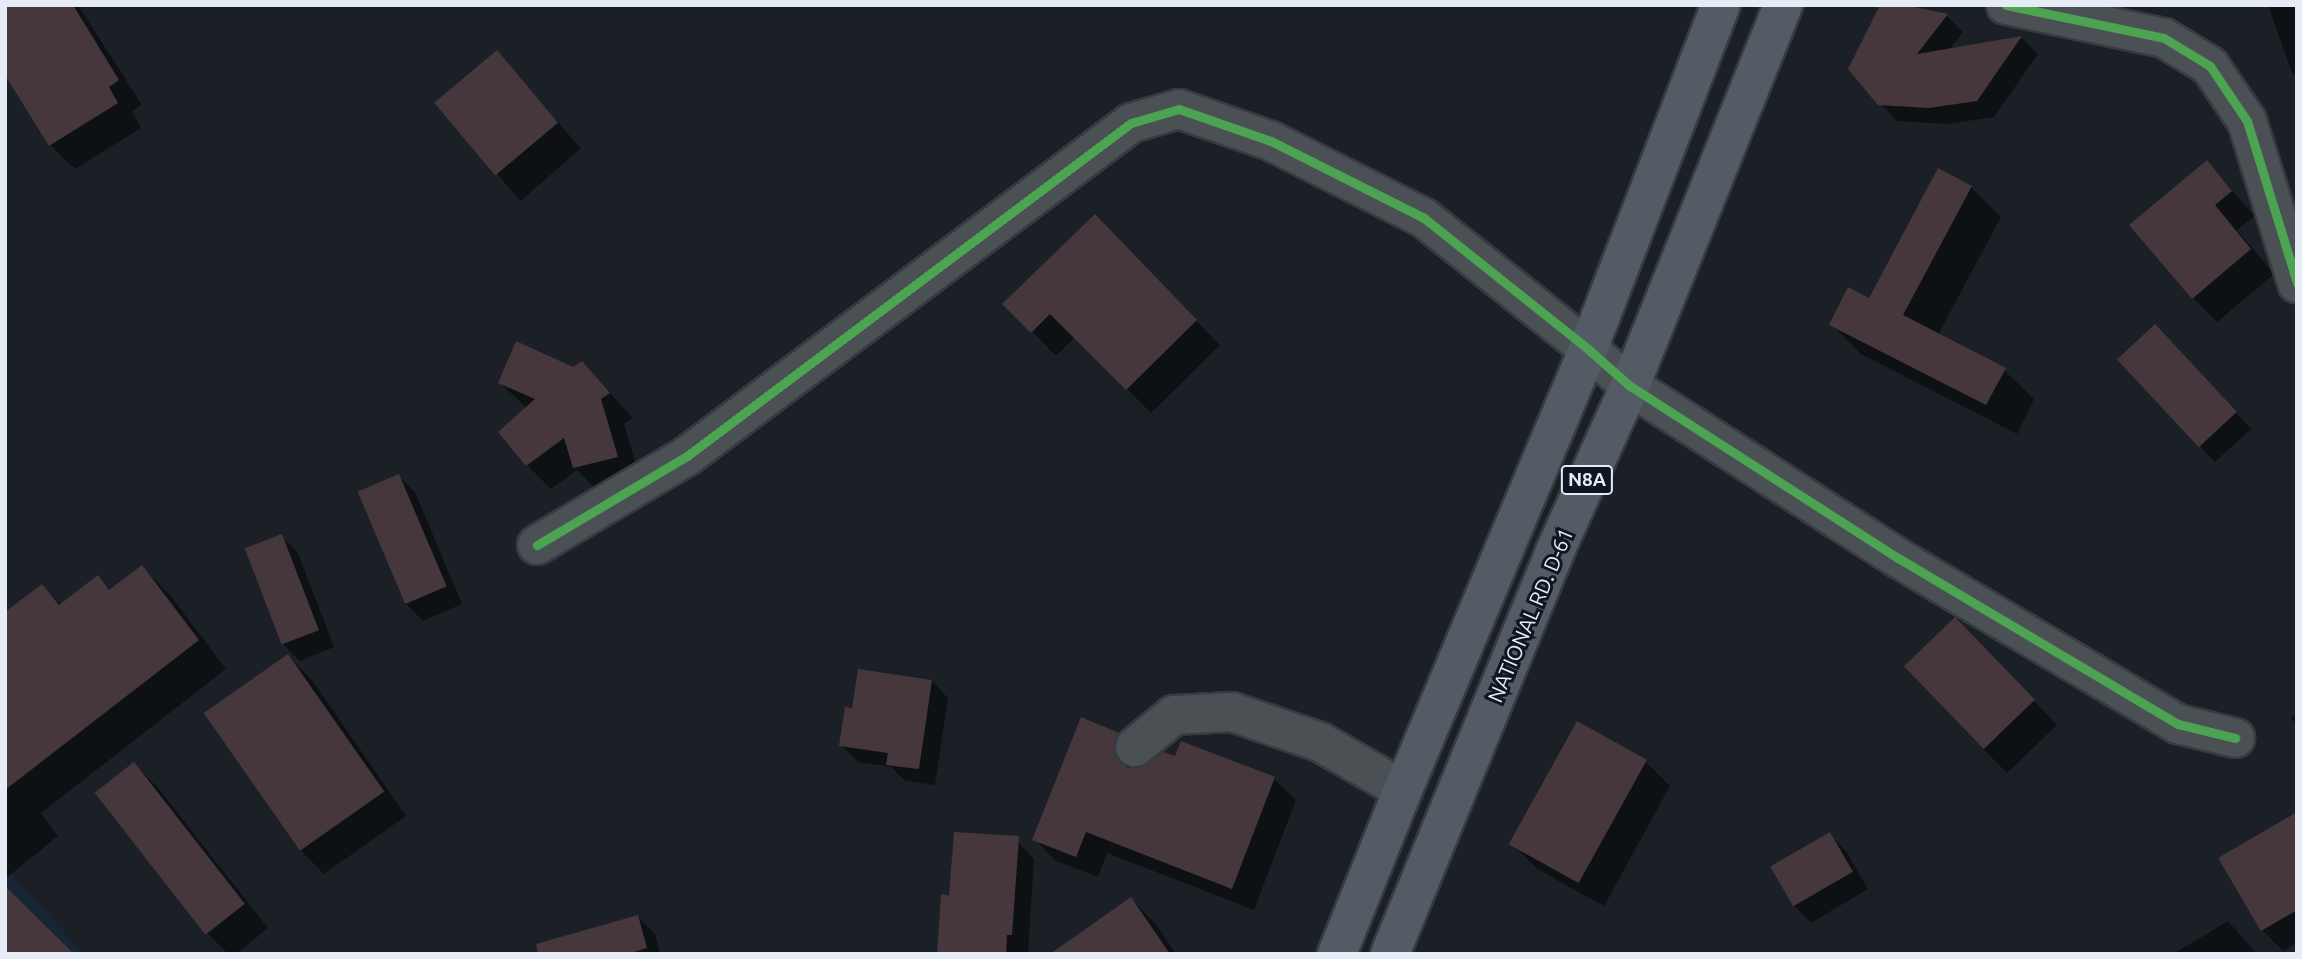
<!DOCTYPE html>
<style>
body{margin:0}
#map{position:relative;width:2302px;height:959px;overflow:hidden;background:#1b2026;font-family:Ubuntu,sans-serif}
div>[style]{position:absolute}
.built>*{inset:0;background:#182535}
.shadow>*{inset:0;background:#0007;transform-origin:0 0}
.building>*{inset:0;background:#45373c;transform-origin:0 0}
.roads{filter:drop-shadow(2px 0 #373b41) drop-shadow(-2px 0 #373b41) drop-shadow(0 2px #373b41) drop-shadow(0 -2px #373b41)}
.minor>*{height:38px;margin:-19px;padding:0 19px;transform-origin:19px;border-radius:19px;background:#4b5055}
.highway>*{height:38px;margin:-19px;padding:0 19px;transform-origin:19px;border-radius:19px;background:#535c65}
.cycleway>*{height:9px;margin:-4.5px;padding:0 4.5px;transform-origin:4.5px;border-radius:4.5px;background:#4ca352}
span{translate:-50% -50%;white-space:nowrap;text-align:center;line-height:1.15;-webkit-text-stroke:6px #0d1622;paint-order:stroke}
.shield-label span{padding:2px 5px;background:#0d1622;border:2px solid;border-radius:5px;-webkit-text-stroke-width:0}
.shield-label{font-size:19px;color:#e6ecf5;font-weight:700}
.street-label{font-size:21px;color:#e6ecf5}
.frame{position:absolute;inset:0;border:7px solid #e6ecf5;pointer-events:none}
</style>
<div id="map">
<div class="built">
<div style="clip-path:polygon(5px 868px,84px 954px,5px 954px)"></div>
</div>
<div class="shadow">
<div style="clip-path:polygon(5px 5px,78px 5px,142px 105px,132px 111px,141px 128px,75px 169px,50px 145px)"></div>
<div style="clip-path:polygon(2268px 5px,2297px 5px,2297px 77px,2292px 73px)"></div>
<div style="clip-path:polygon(1947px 16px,1963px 32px,1949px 50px,2022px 38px,2038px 54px,1994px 117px,1947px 124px,1896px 121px,1850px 68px)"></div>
<div style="left:497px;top:52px;width:128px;height:80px;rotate:49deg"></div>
<div style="clip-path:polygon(2207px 162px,2255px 216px,2237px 230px,2274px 274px,2217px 322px,2193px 298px)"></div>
<div style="clip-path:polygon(1971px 187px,2001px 217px,1938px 335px,2004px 370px,2034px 399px,2017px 434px,1861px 354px,1831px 324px,1870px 300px)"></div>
<div style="clip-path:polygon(1119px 241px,1220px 345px,1151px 413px,1075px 337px,1056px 356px,1005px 304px)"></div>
<div style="clip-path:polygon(2172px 344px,2251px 429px,2215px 462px,2120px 360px)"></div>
<div style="clip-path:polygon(582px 363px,633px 418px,624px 424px,641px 481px,598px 491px,577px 470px,551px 489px,527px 465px,527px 408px,500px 383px,573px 369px)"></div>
<div style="clip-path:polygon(398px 476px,415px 492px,462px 604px,423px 621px,406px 604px)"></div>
<div style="clip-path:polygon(281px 536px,298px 553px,334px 647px,300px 661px,283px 644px)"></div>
<div style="clip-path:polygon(141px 567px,170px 595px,226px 669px,41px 813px,58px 836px,5px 879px,5px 616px,42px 586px,62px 606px,97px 578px,111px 591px)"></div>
<div style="clip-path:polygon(1979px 644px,2057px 725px,2007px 773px,1983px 749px)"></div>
<div style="clip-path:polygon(288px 656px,312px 680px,406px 816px,324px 874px,300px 850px)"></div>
<div style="clip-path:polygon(932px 681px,948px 698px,935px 785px,905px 781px,891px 767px,858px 762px,841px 745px,853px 710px)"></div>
<div style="clip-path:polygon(2297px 714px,2297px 725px,2291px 718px)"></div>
<div style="clip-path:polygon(1577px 724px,1646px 762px,1670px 786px,1604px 906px,1537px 869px,1513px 845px)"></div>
<div style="clip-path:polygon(1118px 734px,1139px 756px,1135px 770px,1176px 758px,1274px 779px,1296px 800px,1254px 910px,1107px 853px,1098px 877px,1056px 861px,1034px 839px)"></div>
<div style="clip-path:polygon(134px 764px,158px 788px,268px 928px,236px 954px,228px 954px,207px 933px)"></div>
<div style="clip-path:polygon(1829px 834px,1846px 851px,1868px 889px,1811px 923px,1794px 906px)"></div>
<div style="clip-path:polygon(1014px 838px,1034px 859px,1028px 954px,939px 954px)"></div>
<div style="clip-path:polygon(2297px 874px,2297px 943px,2283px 951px,2262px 930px)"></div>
<div style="clip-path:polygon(1131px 899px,1155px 923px,1176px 954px,1082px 954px)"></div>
<div style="clip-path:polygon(638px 917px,655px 934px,660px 954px,566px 954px)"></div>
<div style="clip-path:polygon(2228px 921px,2257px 954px,2173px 954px)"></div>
</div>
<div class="building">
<div style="clip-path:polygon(5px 5px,73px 5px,119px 80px,109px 87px,118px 103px,49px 146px,5px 75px)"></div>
<div style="clip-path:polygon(1880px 5px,1905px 5px,1948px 14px,1917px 54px,2022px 36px,1977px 101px,1929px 108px,1878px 105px,1848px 69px)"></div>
<div style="left:497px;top:50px;width:95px;height:82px;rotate:50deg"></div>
<div style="clip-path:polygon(2207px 160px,2232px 191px,2215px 205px,2251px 249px,2192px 299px,2129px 225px)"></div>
<div style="clip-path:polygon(1938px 168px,1972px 186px,1903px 315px,2006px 368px,1986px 405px,1829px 325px,1848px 287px,1869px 298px)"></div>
<div style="clip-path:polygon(1095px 214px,1197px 320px,1126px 390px,1050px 314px,1031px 333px,1002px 304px)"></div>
<div style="left:2155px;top:324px;width:120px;height:52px;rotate:47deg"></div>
<div style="clip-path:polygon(516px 341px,573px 367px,582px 361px,610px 393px,601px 399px,618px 457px,573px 468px,564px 438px,526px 466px,498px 432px,535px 399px,498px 383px)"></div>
<div style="left:399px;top:474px;width:122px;height:45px;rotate:67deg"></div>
<div style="left:282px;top:534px;width:103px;height:40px;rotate:69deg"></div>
<div style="clip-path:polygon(142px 565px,199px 640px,5px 790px,5px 612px,42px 584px,59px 605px,98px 575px,109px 590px)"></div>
<div style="left:1955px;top:617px;width:115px;height:71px;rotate:46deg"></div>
<div style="left:288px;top:654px;width:168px;height:103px;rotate:55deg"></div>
<div style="clip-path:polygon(858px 669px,932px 680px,919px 769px,886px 765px,888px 753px,839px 746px,845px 707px,852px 708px)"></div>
<div style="clip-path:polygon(1081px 717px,1119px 733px,1114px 751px,1119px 761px,1128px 768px,1139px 768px,1164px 752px,1175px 756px,1181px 741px,1275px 777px,1232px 889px,1086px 832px,1076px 857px,1032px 840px)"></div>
<div style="left:1577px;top:721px;width:80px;height:141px;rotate:29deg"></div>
<div style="left:134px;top:762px;width:180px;height:50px;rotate:52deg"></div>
<div style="clip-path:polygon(2297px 812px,2297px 910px,2261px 931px,2218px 858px)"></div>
<div style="clip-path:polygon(954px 832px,1019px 836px,1012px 935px,1007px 935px,1006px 954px,937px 954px,941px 894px,949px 896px)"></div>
<div style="left:1830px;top:832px;width:46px;height:69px;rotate:60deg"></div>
<div style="clip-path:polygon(5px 886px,74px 954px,5px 954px)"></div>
<div style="clip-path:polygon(1131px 897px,1170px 954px,1050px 954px)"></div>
<div style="clip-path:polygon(638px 915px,647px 948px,628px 954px,538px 954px,536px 944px)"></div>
</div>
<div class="roads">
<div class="minor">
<div style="left:2006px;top:5px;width:161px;rotate:11.8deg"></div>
<div style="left:2164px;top:38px;width:54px;rotate:31.3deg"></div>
<div style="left:2210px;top:66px;width:66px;rotate:56.1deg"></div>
<div style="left:2247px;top:121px;width:170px;rotate:72.8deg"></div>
<div style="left:537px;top:545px;width:174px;rotate:-30.7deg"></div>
<div style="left:687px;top:456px;width:555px;rotate:-36.87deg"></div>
<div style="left:1131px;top:123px;width:50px;rotate:-16.3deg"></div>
<div style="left:1179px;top:109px;width:97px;rotate:19.2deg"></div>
<div style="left:1271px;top:141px;width:171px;rotate:26.7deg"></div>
<div style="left:1424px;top:218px;width:210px;rotate:38.6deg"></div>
<div style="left:1588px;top:349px;width:56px;rotate:41.4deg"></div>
<div style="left:1630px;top:386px;width:318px;rotate:32.7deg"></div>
<div style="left:1898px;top:558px;width:326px;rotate:30.7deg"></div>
<div style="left:2178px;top:724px;width:59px;rotate:13.8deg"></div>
<div style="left:1135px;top:747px;width:50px;rotate:-39.4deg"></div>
<div style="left:1174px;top:715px;width:58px;rotate:-3deg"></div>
<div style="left:1232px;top:712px;width:93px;rotate:18.8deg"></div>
<div style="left:1320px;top:742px;width:96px;rotate:30deg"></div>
</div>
<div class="highway">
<div style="left:1337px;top:954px;width:177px;rotate:-68.1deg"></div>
<div style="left:1403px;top:790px;width:478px;rotate:-67.2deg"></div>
<div style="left:1588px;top:349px;width:369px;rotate:-68.9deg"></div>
<div style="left:1390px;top:954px;width:435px;rotate:-67.7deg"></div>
<div style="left:1555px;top:551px;width:181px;rotate:-65.6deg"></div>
<div style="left:1630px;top:386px;width:411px;rotate:-68.1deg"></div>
</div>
</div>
<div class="cycleway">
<div style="left:2006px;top:5px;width:161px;rotate:11.8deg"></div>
<div style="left:2164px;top:38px;width:54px;rotate:31.3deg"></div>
<div style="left:2210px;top:66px;width:66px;rotate:56.1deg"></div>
<div style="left:2247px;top:121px;width:170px;rotate:72.8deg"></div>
<div style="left:537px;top:545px;width:174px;rotate:-30.7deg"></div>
<div style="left:687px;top:456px;width:555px;rotate:-36.87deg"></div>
<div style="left:1131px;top:123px;width:50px;rotate:-16.3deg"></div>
<div style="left:1179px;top:109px;width:97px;rotate:19.2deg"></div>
<div style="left:1271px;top:141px;width:171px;rotate:26.7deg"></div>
<div style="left:1424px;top:218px;width:210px;rotate:38.6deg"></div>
<div style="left:1588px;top:349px;width:56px;rotate:41.4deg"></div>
<div style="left:1630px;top:386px;width:318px;rotate:32.7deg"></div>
<div style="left:1898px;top:558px;width:326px;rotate:30.7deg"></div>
<div style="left:2178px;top:724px;width:59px;rotate:13.8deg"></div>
</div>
<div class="shield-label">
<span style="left:1587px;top:480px">N8A</span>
</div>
<div class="street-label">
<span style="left:1530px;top:615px;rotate:-67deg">NATIONAL RD. D-61</span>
</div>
<div class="frame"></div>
</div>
